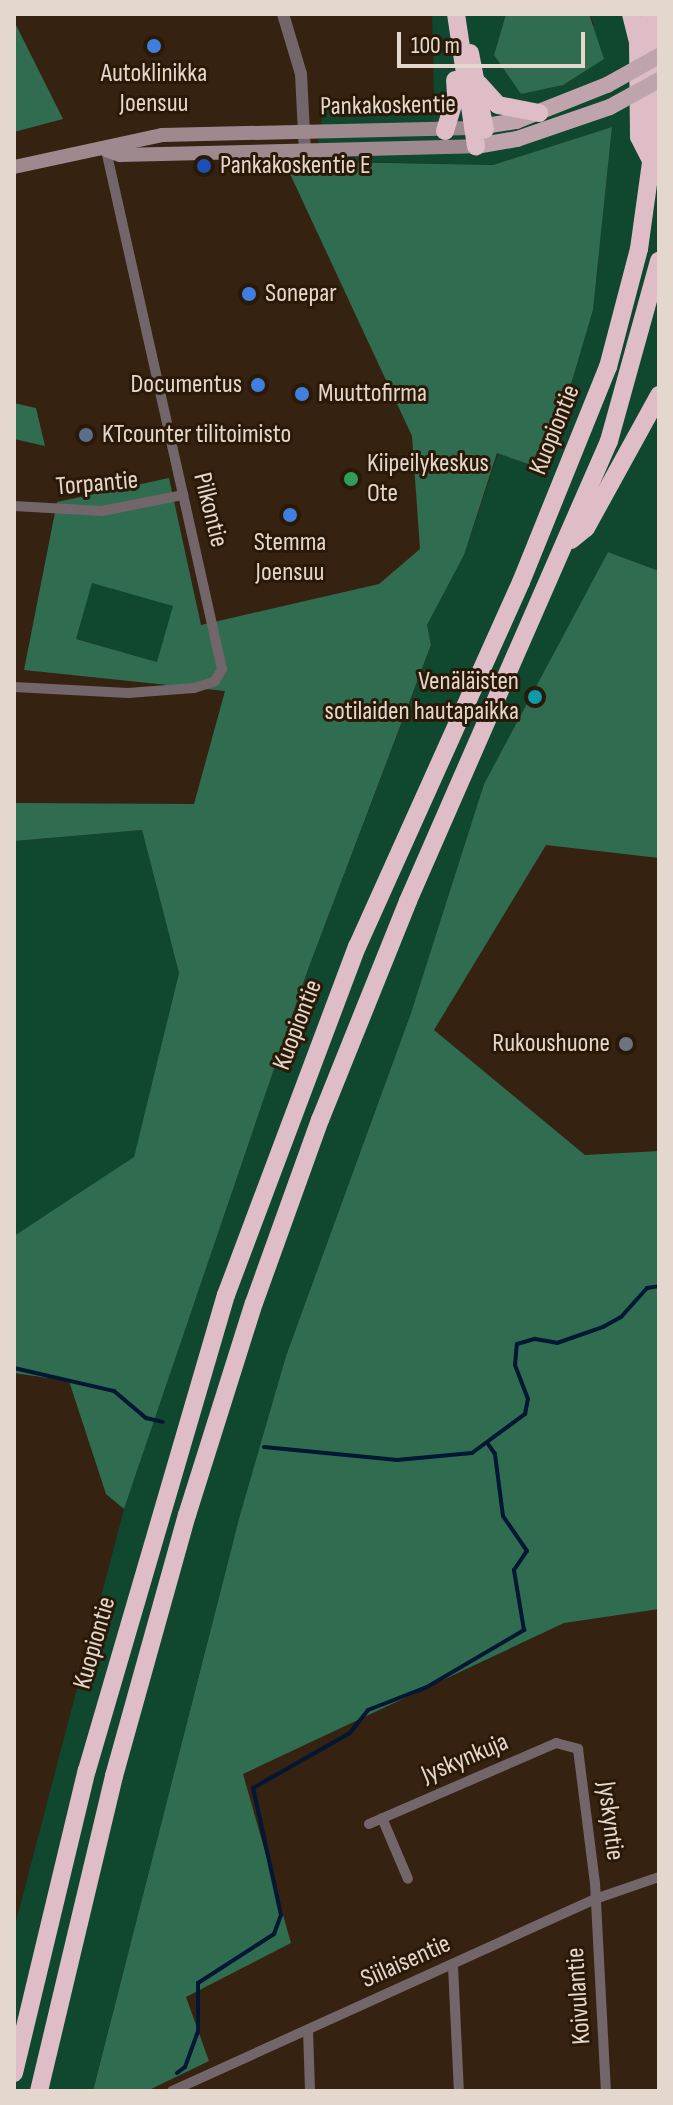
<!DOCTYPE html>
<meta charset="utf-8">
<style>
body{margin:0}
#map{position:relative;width:673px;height:2105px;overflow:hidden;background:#352211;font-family:"Sofia Sans Condensed",sans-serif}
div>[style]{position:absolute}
.green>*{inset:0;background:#0f472f;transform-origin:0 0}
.forest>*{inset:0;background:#306c50}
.stream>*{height:4px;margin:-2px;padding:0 2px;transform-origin:2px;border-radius:2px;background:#011733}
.minor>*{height:10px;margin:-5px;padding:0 5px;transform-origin:5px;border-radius:5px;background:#73666a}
.tertiary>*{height:12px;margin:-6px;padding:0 6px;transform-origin:6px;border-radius:6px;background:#73666a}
.secondary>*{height:14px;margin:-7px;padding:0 7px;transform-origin:7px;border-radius:7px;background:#9e898f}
.primary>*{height:16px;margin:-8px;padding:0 8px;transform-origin:8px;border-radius:8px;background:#c0a4ad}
.motorway>*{height:18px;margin:-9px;padding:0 9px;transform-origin:9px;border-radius:9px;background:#debdc7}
.primary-bridge>*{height:16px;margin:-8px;padding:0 8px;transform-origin:8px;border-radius:8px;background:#c0a4ad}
.dots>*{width:22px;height:22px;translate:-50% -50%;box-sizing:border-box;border:4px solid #2b1908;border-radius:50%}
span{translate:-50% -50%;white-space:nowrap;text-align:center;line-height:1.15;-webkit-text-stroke:6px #2b1908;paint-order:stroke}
.poi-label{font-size:26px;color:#e4d7cd}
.left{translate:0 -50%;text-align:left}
.right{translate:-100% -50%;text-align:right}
.street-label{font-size:26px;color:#e4d7cd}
.frame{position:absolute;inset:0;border:16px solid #e4d7cd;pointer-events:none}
.scale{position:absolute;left:397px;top:32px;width:188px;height:36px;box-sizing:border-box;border:4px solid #e4d7cd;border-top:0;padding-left:10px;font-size:24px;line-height:28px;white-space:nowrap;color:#e4d7cd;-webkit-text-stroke:6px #2b1908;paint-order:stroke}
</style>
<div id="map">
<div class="green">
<div style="clip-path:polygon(432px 14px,506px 14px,494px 55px,594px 25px,589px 14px,659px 14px,659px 571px,608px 552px,484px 784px,411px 1013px,286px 1356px,240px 1515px,93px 2091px,14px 2091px,14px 1929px,124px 1509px,307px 972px,431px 646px,427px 625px,464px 555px,498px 453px,531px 465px,572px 381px,593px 310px,612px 127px,493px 165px,315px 161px,325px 101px,434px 97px)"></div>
<div style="left:92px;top:582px;width:85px;height:59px;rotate:16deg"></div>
<div style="clip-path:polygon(142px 830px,179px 973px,134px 1158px,14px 1236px,14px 841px)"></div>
</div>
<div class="forest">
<div style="clip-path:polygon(506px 14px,589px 14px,604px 59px,563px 85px,521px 94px,494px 55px)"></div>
<div style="clip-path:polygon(14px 21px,63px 119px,14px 132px)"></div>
<div style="clip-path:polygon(evenodd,612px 127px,593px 310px,572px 381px,531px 465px,497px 453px,464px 555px,427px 625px,431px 645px,307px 972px,124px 1509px,106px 1494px,69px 1381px,14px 1373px,14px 1236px,134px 1157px,179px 973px,142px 830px,14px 841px,14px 803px,194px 804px,225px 691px,24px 670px,57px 502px,169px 478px,201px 625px,379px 584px,420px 549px,412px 436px,284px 161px,493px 165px,612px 127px,92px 583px,173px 606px,157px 662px,76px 639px,92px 583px)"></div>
<div style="clip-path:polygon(14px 403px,36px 408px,45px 446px,14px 439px)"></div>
<div style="clip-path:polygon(608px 552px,659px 571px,659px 858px,546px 845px,434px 1030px,585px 1155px,659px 1151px,659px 1609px,564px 1623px,243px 1774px,291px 1943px,186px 1997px,209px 2061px,147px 2091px,93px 2091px,240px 1515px,286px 1356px,411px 1013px,484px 784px)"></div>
</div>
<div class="stream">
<div style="left:14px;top:1368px;width:103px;rotate:13deg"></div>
<div style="left:114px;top:1391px;width:42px;rotate:40.2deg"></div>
<div style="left:146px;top:1418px;width:17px;rotate:13deg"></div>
<div style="left:264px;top:1447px;width:134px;rotate:5.6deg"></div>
<div style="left:397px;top:1460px;width:75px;rotate:-5.3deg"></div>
<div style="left:472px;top:1453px;width:66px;rotate:-36.3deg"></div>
<div style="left:525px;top:1414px;width:15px;rotate:-79deg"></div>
<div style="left:528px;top:1399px;width:36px;rotate:-111deg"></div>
<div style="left:515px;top:1365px;width:21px;rotate:-85deg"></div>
<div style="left:517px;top:1344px;width:19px;rotate:-16deg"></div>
<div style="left:535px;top:1339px;width:22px;rotate:10deg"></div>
<div style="left:557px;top:1343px;width:49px;rotate:-19.2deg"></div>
<div style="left:603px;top:1327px;width:21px;rotate:-29deg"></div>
<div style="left:621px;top:1317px;width:39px;rotate:-48deg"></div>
<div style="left:647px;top:1288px;width:12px;rotate:-9deg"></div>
<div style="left:177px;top:2073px;width:10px;rotate:-37deg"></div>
<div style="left:185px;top:2067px;width:37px;rotate:-70deg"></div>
<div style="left:198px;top:2032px;width:49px;rotate:-90deg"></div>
<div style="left:198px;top:1983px;width:90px;rotate:-32.8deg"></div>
<div style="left:274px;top:1934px;width:20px;rotate:-70deg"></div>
<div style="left:281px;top:1915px;width:130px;rotate:-102.4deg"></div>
<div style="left:253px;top:1788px;width:112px;rotate:-29.6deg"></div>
<div style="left:350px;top:1733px;width:29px;rotate:-52deg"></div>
<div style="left:368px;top:1710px;width:63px;rotate:-21.3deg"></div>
<div style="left:427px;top:1687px;width:113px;rotate:-30.4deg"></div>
<div style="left:524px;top:1630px;width:61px;rotate:-99.5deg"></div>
<div style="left:514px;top:1570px;width:23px;rotate:-56deg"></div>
<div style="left:527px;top:1551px;width:42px;rotate:-124.4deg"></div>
<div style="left:503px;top:1516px;width:63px;rotate:-97.4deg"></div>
<div style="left:495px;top:1454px;width:12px;rotate:-125deg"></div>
</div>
<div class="minor">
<div style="left:14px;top:506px;width:88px;rotate:3.3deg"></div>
<div style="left:102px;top:511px;width:83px;rotate:-11.2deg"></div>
<div style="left:14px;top:687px;width:114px;rotate:3deg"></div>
<div style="left:128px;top:693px;width:66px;rotate:-4.3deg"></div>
<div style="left:194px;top:688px;width:22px;rotate:-18deg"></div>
<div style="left:215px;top:681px;width:14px;rotate:-60deg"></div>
<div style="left:222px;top:669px;width:532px;rotate:-102.6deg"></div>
<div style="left:382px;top:1818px;width:66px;rotate:66.9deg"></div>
<div style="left:369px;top:1824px;width:204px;rotate:-23.4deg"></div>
<div style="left:556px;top:1743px;width:23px;rotate:15deg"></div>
<div style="left:578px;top:1749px;width:135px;rotate:82.8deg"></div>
<div style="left:595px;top:1883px;width:208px;rotate:87deg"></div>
<div style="left:453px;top:1966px;width:125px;rotate:87.3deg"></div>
<div style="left:308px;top:2030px;width:61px;rotate:88.1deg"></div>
<div style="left:172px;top:2091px;width:465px;rotate:-24.4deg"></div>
<div style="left:595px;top:1899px;width:68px;rotate:-19deg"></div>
</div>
<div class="tertiary">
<div style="left:283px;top:14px;width:63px;rotate:73.3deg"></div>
<div style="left:301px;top:74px;width:78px;rotate:87.1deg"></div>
</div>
<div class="secondary">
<div style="left:106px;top:150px;width:15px;rotate:20deg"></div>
<div style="left:120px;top:155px;width:356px;rotate:-1.4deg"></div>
<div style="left:14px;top:167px;width:151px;rotate:-12.2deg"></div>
<div style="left:162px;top:135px;width:310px;rotate:-1.3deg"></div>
</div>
<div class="primary">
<div style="left:472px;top:128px;width:45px;rotate:-9deg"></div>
<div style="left:516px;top:121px;width:98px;rotate:-21.6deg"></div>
<div style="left:476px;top:146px;width:42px;rotate:-9.7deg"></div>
<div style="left:517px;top:139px;width:98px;rotate:-19deg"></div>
</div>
<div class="motorway">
<div style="left:456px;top:14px;width:134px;rotate:81.4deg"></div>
<div style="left:631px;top:14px;width:29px;rotate:76deg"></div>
<div style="left:638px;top:42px;width:95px;rotate:89.4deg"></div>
<div style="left:639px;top:137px;width:25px;rotate:63deg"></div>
<div style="left:470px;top:53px;width:78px;rotate:79deg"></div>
<div style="left:479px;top:84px;width:28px;rotate:48deg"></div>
<div style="left:498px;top:105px;width:42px;rotate:11deg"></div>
<div style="left:445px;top:131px;width:39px;rotate:-73deg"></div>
<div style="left:456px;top:94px;width:14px;rotate:-94deg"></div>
<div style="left:571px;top:540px;width:19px;rotate:-39deg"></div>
<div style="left:586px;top:528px;width:152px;rotate:-61.2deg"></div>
<div style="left:14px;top:2073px;width:312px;rotate:-76.5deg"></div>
<div style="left:87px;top:1770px;width:495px;rotate:-73.7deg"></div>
<div style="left:226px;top:1295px;width:372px;rotate:-69.4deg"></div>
<div style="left:357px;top:947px;width:400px;rotate:-65.8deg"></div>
<div style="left:521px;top:582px;width:232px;rotate:-68deg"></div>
<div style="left:608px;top:367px;width:122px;rotate:-75.3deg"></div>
<div style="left:639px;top:249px;width:88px;rotate:-82.1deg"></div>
<div style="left:651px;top:162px;width:148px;rotate:-90.4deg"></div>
<div style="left:39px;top:2091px;width:324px;rotate:-76.6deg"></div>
<div style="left:114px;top:1776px;width:271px;rotate:-74.4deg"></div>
<div style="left:187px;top:1515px;width:222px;rotate:-72.5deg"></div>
<div style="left:254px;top:1303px;width:195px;rotate:-70.2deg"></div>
<div style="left:320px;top:1120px;width:236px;rotate:-68.1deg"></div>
<div style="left:408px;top:901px;width:502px;rotate:-66.4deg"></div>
<div style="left:609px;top:441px;width:187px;rotate:-74.5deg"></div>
</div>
<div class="primary-bridge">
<div style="left:607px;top:85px;width:60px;rotate:-29.1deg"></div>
<div style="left:610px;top:107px;width:56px;rotate:-28.9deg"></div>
</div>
<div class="dots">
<div style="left:154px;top:46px;background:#3f7fe0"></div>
<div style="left:204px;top:166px;background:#1a4fb4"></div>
<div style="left:249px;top:294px;background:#3f7fe0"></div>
<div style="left:258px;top:385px;background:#3f7fe0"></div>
<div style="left:302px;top:394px;background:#3f7fe0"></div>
<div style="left:86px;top:435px;background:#5c6f8a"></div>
<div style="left:351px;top:479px;background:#2e9e5b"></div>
<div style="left:290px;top:515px;background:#3f7fe0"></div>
<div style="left:535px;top:697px;background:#0f9aa8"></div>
<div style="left:626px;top:1044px;background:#6b7280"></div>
</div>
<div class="poi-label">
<span style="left:154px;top:89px">Autoklinikka<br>Joensuu</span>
<span class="left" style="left:220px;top:166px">Pankakoskentie E</span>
<span class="left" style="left:265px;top:294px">Sonepar</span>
<span class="right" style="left:242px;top:385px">Documentus</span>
<span class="left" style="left:318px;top:394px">Muuttofirma</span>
<span class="left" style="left:102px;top:435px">KTcounter tilitoimisto</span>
<span class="left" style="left:367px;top:479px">Kiipeilykeskus<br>Ote</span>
<span style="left:290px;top:558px">Stemma<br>Joensuu</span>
<span class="right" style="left:519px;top:697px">Venäläisten<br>sotilaiden hautapaikka</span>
<span class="right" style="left:610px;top:1044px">Rukoushuone</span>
</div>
<div class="street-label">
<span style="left:388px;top:106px;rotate:-1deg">Pankakoskentie</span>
<span style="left:555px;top:430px;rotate:-68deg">Kuopiontie</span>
<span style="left:97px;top:484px;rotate:-5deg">Torpantie</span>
<span style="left:210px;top:510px;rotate:76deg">Pilkontie</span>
<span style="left:298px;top:1025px;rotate:-69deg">Kuopiontie</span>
<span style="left:95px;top:1643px;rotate:-74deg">Kuopiontie</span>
<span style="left:465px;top:1759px;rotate:-23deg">Jyskynkuja</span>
<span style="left:610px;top:1821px;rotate:83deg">Jyskyntie</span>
<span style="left:406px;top:1962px;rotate:-24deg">Siilaisentie</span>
<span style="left:579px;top:1996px;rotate:-94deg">Koivulantie</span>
</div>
<div class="frame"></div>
<div class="scale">100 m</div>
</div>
